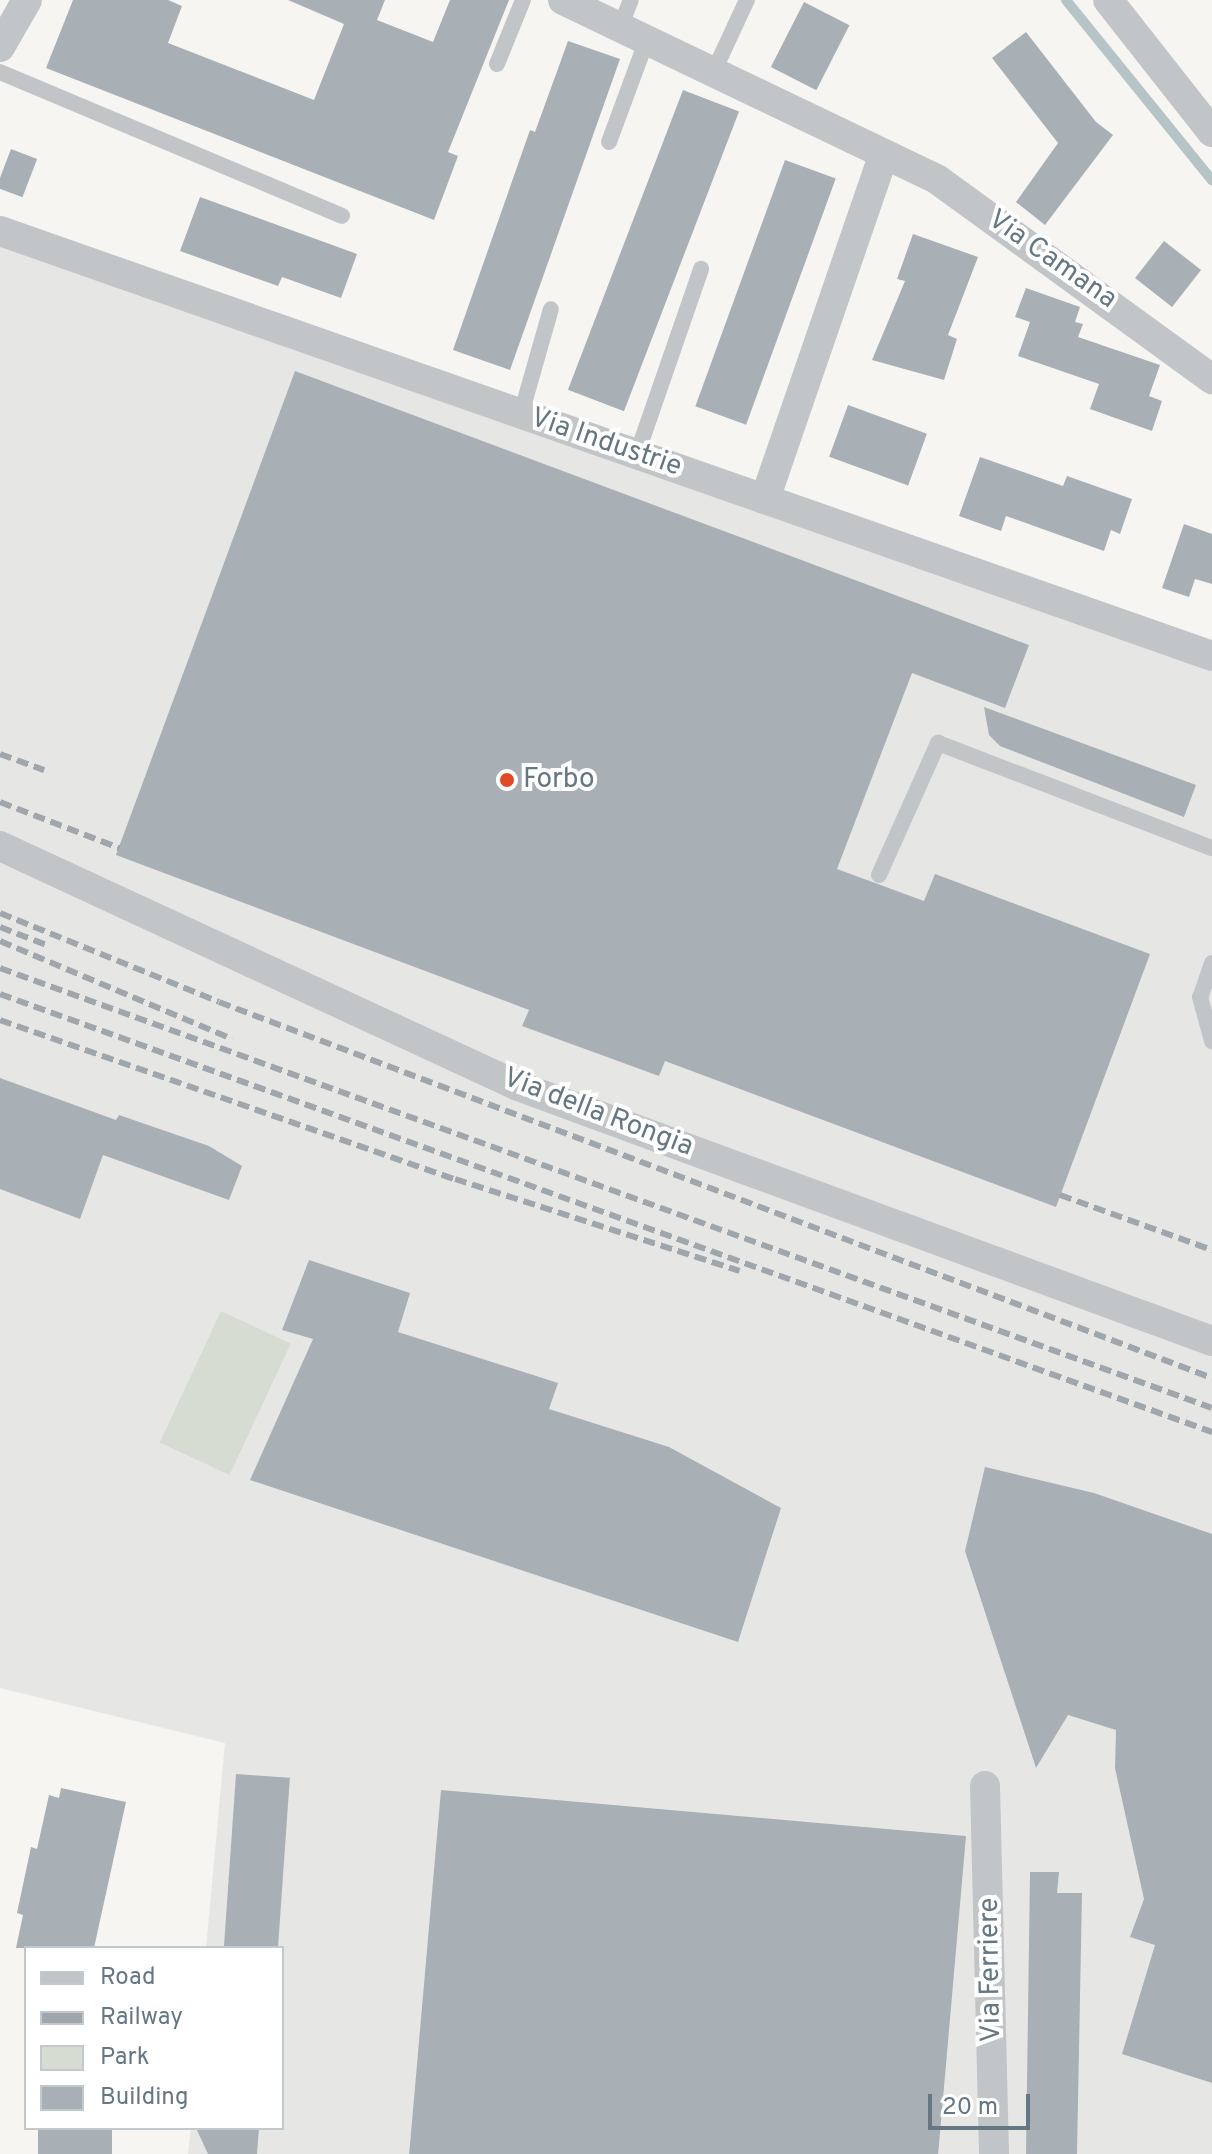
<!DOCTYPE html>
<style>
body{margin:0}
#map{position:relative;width:1212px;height:2154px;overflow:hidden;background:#f6f5f2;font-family:Overpass,sans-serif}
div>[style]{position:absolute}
.built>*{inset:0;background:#e6e7e5}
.green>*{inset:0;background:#d7dcd3;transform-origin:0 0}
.stream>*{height:10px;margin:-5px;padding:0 5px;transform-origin:5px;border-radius:5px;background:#b6c4c7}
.building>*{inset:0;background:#a8b0b5;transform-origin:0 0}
.lane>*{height:16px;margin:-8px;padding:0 8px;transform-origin:8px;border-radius:8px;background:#c1c5c8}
.street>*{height:30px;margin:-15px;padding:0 15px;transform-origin:15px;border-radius:15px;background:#c1c5c8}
.rail>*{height:6px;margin-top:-3px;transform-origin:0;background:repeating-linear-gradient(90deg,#a0a7ac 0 12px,transparent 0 18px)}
.dots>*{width:22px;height:22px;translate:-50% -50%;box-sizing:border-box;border:4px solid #fff;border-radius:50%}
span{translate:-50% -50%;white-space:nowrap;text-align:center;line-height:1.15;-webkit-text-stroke:8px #fff;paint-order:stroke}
.street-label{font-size:28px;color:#657783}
.poi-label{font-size:28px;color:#657783}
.left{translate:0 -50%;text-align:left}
.legend{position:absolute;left:24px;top:1946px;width:260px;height:184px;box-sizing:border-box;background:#fff;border:2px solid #c1c9cd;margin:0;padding:10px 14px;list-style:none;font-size:24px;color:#657783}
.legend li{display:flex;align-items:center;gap:16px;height:40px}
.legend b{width:40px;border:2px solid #c1c9cd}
.scale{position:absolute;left:928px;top:2094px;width:102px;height:36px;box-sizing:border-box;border:4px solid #657783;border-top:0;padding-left:10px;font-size:24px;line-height:28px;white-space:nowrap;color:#657783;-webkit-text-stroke:6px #fff;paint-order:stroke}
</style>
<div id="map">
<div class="built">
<div style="clip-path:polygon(0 231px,1212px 656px,1212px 2154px,188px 2154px,191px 2128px,282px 2128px,282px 1948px,206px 1948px,225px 1743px,0 1688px)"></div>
</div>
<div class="green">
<div style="left:221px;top:1311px;width:77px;height:145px;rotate:25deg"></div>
</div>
<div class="stream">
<div style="left:1066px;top:0;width:232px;rotate:51deg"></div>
</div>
<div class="building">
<div style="clip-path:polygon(73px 0,168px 0,182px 6px,168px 43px,314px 100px,344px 24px,288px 0,385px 0,377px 20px,433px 42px,450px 0,509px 0,448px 152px,458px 156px,434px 220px,46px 68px)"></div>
<div style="left:804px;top:2px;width:51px;height:73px;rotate:27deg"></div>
<div style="clip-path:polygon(1026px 32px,1096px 122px,1113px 135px,1045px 225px,1016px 202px,1058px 143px,992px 58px)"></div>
<div style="clip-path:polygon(568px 41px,620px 59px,510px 370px,453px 350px,530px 130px,535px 132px)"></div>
<div style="left:683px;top:90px;width:60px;height:321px;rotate:21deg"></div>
<div style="left:11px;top:149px;width:28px;height:41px;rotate:21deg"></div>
<div style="left:785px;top:160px;width:54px;height:262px;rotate:20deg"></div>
<div style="clip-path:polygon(200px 197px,357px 254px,341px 298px,282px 277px,278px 286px,180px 251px)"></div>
<div style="clip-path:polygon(913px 234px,978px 257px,948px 335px,957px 339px,944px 380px,872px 360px,905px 281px,897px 279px)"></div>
<div style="left:1164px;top:241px;width:47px;height:47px;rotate:38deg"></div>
<div style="clip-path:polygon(1026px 288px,1080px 307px,1075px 322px,1083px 324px,1078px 337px,1160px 365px,1149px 396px,1162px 401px,1152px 431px,1090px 409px,1099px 384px,1018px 356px,1030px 322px,1015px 317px)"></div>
<div style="clip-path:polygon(295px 371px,1029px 645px,1005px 708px,912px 673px,837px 869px,924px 901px,935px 874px,1150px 954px,1056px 1207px,665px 1061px,659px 1076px,522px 1026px,529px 1010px,116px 855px)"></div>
<div style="left:848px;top:405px;width:84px;height:55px;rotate:20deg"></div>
<div style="clip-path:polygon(980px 457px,1063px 486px,1067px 476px,1132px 499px,1120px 534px,1111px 530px,1104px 551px,1006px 516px,1001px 531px,959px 516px)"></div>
<div style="clip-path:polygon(1184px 524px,1212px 534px,1212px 584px,1195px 579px,1189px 597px,1162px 588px)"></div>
<div style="clip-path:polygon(984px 707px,1196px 785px,1184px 817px,1000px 746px,989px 735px)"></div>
<div style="clip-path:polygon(0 1078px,116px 1120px,119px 1115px,209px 1146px,242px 1166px,229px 1200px,103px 1155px,80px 1219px,0 1189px)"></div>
<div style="clip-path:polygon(309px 1260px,410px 1293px,398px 1332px,558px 1383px,549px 1409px,669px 1447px,781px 1508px,738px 1642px,250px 1480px,313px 1339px,282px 1330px)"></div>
<div style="clip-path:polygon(985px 1467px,1094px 1493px,1212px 1534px,1212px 2083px,1122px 2054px,1155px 1945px,1130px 1937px,1144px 1899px,1115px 1768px,1116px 1730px,1068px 1715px,1036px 1768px,965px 1551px)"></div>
<div style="left:236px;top:1774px;width:54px;height:175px;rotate:4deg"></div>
<div style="clip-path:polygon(61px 1788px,126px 1802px,94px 1948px,16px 1948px,23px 1915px,17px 1913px,31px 1847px,37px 1849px,49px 1795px,59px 1798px)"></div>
<div style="left:441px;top:1790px;width:527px;height:366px;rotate:5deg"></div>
<div style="clip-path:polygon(1030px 1872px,1059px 1872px,1057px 1893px,1082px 1893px,1077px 2154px,1026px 2154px)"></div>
<div style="left:38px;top:2128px;width:74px;height:26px"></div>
<div style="clip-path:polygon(196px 2128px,259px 2128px,257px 2154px,208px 2154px)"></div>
</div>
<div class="lane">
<div style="left:620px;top:28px;width:30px;rotate:-69deg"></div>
<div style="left:497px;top:64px;width:69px;rotate:-67.9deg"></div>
<div style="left:714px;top:71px;width:78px;rotate:-65.1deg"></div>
<div style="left:0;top:72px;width:371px;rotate:22.8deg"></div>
<div style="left:609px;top:142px;width:110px;rotate:-69.7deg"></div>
<div style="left:521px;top:414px;width:109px;rotate:-74.1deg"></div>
<div style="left:637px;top:454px;width:196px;rotate:-70.9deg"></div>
<div style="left:879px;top:875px;width:145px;rotate:-65.9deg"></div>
<div style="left:938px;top:743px;width:293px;rotate:21deg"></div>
<div style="left:1212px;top:963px;width:36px;rotate:109deg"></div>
<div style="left:1200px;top:997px;width:46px;rotate:74.7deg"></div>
</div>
<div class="street">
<div style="left:563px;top:0;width:416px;rotate:25.6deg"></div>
<div style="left:938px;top:180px;width:339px;rotate:36deg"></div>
<div style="left:1108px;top:0;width:168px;rotate:51.8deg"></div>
<div style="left:0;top:47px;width:54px;rotate:-60.1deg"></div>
<div style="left:0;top:231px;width:1284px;rotate:19.32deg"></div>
<div style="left:765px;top:499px;width:363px;rotate:-71deg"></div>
<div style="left:0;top:846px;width:571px;rotate:24.86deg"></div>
<div style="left:518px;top:1086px;width:739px;rotate:20.18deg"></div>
<div style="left:985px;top:1786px;width:368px;rotate:88.6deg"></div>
</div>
<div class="rail">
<div style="left:0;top:754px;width:47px;rotate:20deg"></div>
<div style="left:0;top:802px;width:128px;rotate:21.1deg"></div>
<div style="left:0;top:913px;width:236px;rotate:22.1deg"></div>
<div style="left:219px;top:1002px;width:1062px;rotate:20.74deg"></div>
<div style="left:0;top:927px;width:53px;rotate:21.2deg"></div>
<div style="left:0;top:941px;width:252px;rotate:22.9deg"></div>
<div style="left:0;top:968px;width:1289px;rotate:19.95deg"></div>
<div style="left:0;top:994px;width:1289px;rotate:19.87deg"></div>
<div style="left:0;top:1020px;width:482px;rotate:19.3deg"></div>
<div style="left:455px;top:1179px;width:299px;rotate:17.9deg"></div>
<div style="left:1060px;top:1195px;width:162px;rotate:19.9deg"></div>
</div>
<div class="dots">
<div style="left:507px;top:780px;background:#e14826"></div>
</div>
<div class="street-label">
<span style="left:1052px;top:260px;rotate:35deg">Via Camana</span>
<span style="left:606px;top:443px;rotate:19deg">Via Industrie</span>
<span style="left:598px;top:1113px;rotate:21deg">Via della Rongia</span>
<span style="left:991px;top:1970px;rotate:-91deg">Via Ferriere</span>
</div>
<div class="poi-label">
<span class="left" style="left:523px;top:780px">Forbo</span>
</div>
<ul class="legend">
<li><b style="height:10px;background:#c1c5c8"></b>Road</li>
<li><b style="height:10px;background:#a0a7ac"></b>Railway</li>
<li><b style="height:22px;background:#d7dcd3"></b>Park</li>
<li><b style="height:22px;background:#a8b0b5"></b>Building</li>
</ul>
<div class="scale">20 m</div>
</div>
